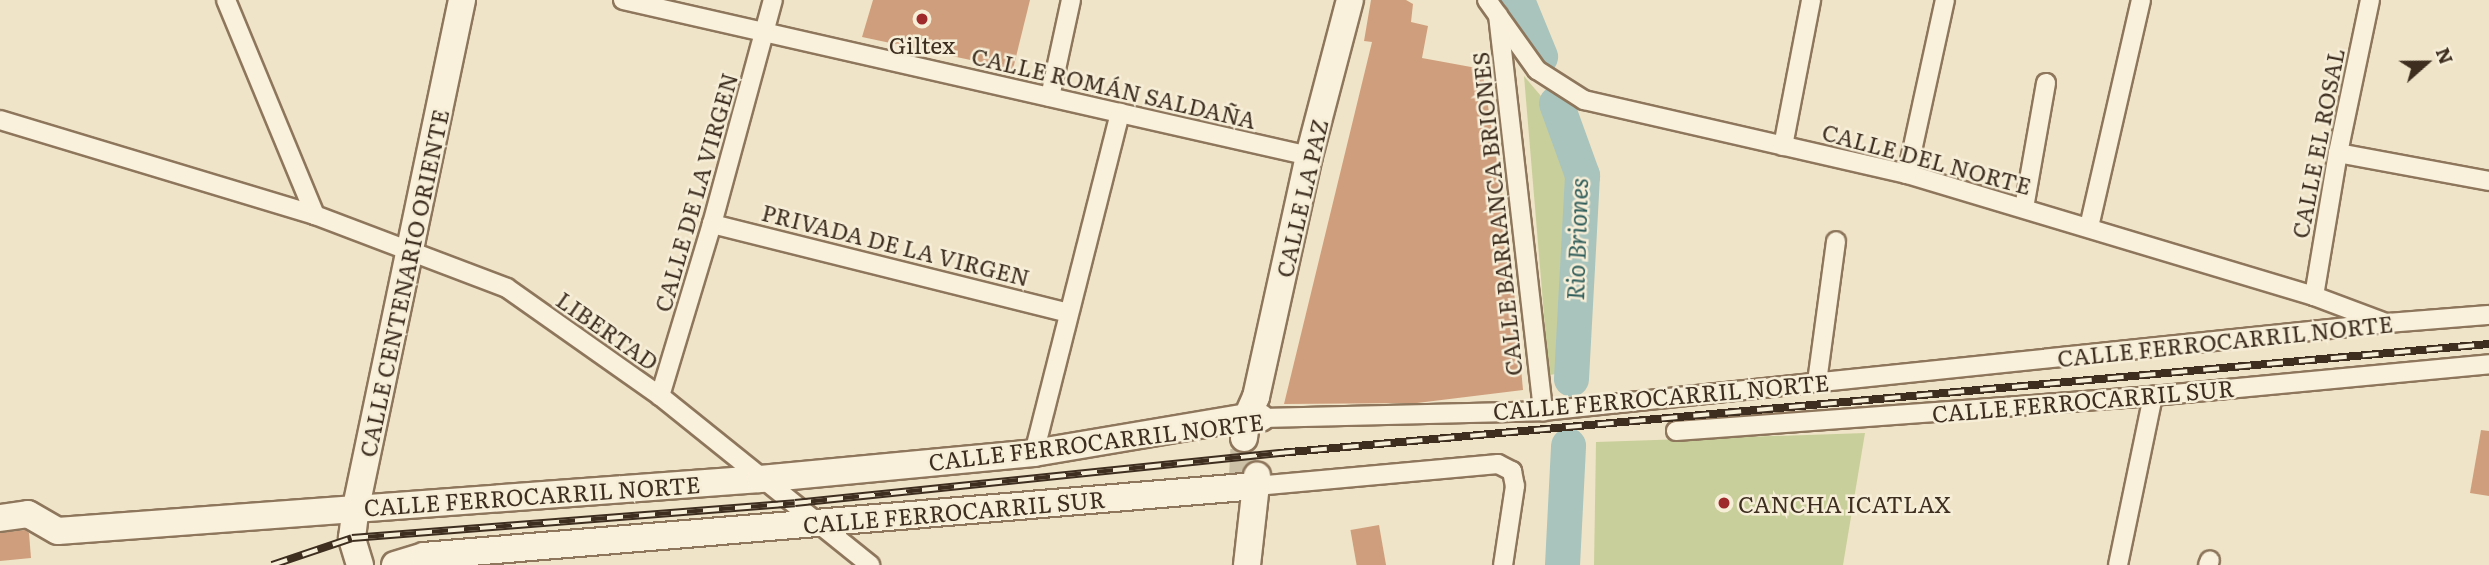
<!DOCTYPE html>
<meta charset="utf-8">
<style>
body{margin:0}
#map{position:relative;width:2489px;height:565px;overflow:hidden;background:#f0e4c8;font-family:Literata,serif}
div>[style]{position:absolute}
.green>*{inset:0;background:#c9cf9b}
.river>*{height:35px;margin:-17.5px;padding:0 17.5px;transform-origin:17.5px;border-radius:17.5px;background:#a9c4bc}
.building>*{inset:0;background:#cf9f7d;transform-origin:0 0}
.secondary-tunnel>*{height:26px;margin-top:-13px;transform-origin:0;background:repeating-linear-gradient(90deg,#ccc0a6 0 26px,transparent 0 39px)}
.roads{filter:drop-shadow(2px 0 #8d765c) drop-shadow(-2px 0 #8d765c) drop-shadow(0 2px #8d765c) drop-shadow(0 -2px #8d765c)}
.street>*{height:18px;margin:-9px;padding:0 9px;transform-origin:9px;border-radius:9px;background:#faf1dc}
.secondary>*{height:26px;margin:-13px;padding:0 13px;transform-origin:13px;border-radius:13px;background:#faf1dc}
.rail>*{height:8px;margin-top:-4px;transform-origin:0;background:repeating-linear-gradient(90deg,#f7eed8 0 16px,#3d2e20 0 32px);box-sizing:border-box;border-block:2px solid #3d2e20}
.dots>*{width:19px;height:19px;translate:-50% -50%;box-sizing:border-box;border:4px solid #f7eed8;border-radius:50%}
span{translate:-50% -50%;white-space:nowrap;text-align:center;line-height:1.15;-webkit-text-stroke:5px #f7eed8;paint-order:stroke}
.poi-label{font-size:23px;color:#3d2e20}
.left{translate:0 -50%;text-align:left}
.street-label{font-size:23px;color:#3d2e20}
.water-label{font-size:24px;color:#2f5d5a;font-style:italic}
.north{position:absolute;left:2391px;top:28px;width:70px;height:70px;-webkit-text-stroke:5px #f7eed8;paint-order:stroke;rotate:69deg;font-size:19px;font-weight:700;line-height:28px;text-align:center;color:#3d2e20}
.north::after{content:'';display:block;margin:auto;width:24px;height:32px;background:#3d2e20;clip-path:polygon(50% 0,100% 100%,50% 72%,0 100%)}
</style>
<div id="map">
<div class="green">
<div style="clip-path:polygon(1524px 76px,1546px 102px,1568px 172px,1564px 373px,1549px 375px)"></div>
<div style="clip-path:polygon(1865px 433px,1843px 565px,1594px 565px,1596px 442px)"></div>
</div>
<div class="river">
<div style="left:1517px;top:0;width:61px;rotate:67.7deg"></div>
<div style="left:1556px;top:103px;width:77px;rotate:70.1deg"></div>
<div style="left:1582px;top:175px;width:204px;rotate:93.1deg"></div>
<div style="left:1562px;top:565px;width:120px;rotate:-87.1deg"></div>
</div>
<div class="building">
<div style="clip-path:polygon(873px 0,1030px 0,1013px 69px,862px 37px)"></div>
<div style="clip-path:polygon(1371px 0,1406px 0,1413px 4px,1411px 22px,1428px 26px,1422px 58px,1482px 69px,1509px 235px,1523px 390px,1417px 403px,1284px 404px,1372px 42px,1364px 41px)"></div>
<div style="clip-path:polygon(2481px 430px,2489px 431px,2489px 496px,2470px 493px)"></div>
<div style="left:1379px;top:525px;width:41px;height:29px;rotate:80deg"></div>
<div style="clip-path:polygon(25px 530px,29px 533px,31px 558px,0 561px,0 533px)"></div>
</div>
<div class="secondary-tunnel">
<div style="left:1242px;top:476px;width:38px;rotate:-87deg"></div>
</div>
<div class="roads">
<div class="street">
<div style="left:226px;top:0;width:233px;rotate:67.5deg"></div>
<div style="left:623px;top:0;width:704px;rotate:12.81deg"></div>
<div style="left:1487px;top:0;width:86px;rotate:54.5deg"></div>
<div style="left:1537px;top:70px;width:56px;rotate:32.6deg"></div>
<div style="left:1584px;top:100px;width:331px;rotate:12.9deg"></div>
<div style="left:1907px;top:174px;width:425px;rotate:16.7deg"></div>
<div style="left:2314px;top:296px;width:74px;rotate:20.6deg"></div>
<div style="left:1498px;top:15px;width:399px;rotate:83.5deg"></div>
<div style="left:1050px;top:97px;width:99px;rotate:-77.8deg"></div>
<div style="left:0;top:120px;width:329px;rotate:16.8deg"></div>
<div style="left:315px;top:215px;width:205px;rotate:20.8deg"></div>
<div style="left:507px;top:288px;width:187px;rotate:35.2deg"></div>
<div style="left:660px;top:396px;width:270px;rotate:38.8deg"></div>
<div style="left:1783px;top:146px;width:149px;rotate:-79.1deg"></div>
<div style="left:2338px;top:153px;width:154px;rotate:10.5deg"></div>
<div style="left:1907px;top:174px;width:178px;rotate:-77.7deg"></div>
<div style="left:2024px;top:208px;width:127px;rotate:-80deg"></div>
<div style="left:712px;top:224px;width:367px;rotate:14deg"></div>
<div style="left:2089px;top:227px;width:233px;rotate:-77.1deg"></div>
<div style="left:2314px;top:296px;width:145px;rotate:-80.5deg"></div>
<div style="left:2338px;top:153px;width:156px;rotate:-78.2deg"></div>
<div style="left:1817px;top:382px;width:142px;rotate:-82.3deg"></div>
<div style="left:660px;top:396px;width:180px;rotate:-73.2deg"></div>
<div style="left:712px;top:224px;width:232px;rotate:-74.8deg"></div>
<div style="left:1261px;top:418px;width:282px;rotate:-1.4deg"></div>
<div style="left:1543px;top:411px;width:849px;rotate:-5.95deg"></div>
<div style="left:2387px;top:323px;width:102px;rotate:-4.5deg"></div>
<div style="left:1676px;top:431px;width:478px;rotate:-4.2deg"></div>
<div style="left:2153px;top:396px;width:338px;rotate:-5.4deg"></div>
<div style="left:1034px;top:453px;width:351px;rotate:-75.8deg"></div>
<div style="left:1256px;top:486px;width:243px;rotate:-5.2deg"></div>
<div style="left:1498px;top:464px;width:16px;rotate:27deg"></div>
<div style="left:1512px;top:471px;width:15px;rotate:79deg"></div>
<div style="left:1515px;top:486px;width:80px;rotate:98.6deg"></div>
<div style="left:2118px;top:565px;width:173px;rotate:-78.3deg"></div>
<div style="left:2208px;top:565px;width:5px;rotate:-68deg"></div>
</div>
<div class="secondary">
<div style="left:1244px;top:438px;width:21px;rotate:-82deg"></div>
<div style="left:1247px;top:417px;width:22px;rotate:-66deg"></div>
<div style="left:1256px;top:397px;width:247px;rotate:-77.6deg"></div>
<div style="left:1309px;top:156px;width:161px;rotate:-75.3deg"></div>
<div style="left:0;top:518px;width:28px;rotate:-8deg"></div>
<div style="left:28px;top:514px;width:34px;rotate:30deg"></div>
<div style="left:58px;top:531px;width:704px;rotate:-4.24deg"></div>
<div style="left:760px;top:479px;width:275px;rotate:-5.4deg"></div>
<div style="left:1034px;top:453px;width:216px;rotate:-9.6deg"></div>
<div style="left:1247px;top:417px;width:14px;rotate:4deg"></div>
<div style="left:360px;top:565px;width:28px;rotate:-107deg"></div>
<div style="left:352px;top:538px;width:31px;rotate:-83deg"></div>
<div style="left:356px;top:507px;width:518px;rotate:-78.19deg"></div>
<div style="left:395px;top:565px;width:30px;rotate:-17deg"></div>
<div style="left:424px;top:556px;width:835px;rotate:-4.81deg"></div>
<div style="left:1247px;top:565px;width:90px;rotate:-83.6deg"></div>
</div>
</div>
<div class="rail">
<div style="left:272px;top:565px;width:84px;rotate:-18.6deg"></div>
<div style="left:352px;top:538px;width:444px;rotate:-4.5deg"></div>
<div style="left:795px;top:503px;width:487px;rotate:-5.9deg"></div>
<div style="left:1279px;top:453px;width:1215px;rotate:-5.15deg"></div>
</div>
<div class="dots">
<div style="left:922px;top:19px;background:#9e2a2b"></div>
<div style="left:1724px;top:503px;background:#9e2a2b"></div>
</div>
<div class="poi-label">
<span style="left:922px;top:44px">Giltex</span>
<span class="left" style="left:1738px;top:503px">CANCHA ICATLAX</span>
</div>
<div class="street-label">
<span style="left:1114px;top:87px;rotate:13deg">CALLE ROMÁN SALDAÑA</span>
<span style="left:2317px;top:143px;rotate:-79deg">CALLE EL ROSAL</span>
<span style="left:1927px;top:158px;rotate:15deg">CALLE DEL NORTE</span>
<span style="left:695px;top:192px;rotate:-74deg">CALLE DE LA VIRGEN</span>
<span style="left:1301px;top:198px;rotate:-77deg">CALLE LA PAZ</span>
<span style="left:1496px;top:214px;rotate:-96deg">CALLE BARRANCA BRIONES</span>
<span style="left:896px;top:244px;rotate:14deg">PRIVADA DE LA VIRGEN</span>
<span style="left:403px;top:283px;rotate:-78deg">CALLE CENTENARIO ORIENTE</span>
<span style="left:608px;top:330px;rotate:35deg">LIBERTAD</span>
<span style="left:2225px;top:340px;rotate:-6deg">CALLE FERROCARRIL NORTE</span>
<span style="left:1661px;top:396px;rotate:-5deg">CALLE FERROCARRIL NORTE</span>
<span style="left:2083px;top:400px;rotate:-5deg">CALLE FERROCARRIL SUR</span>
<span style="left:1096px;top:441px;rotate:-7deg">CALLE FERROCARRIL NORTE</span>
<span style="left:532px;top:495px;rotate:-4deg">CALLE FERROCARRIL NORTE</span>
<span style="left:954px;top:511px;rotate:-5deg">CALLE FERROCARRIL SUR</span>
</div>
<div class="water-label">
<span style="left:1576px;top:239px;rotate:-88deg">Rio Briones</span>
</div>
<div class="north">N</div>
</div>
